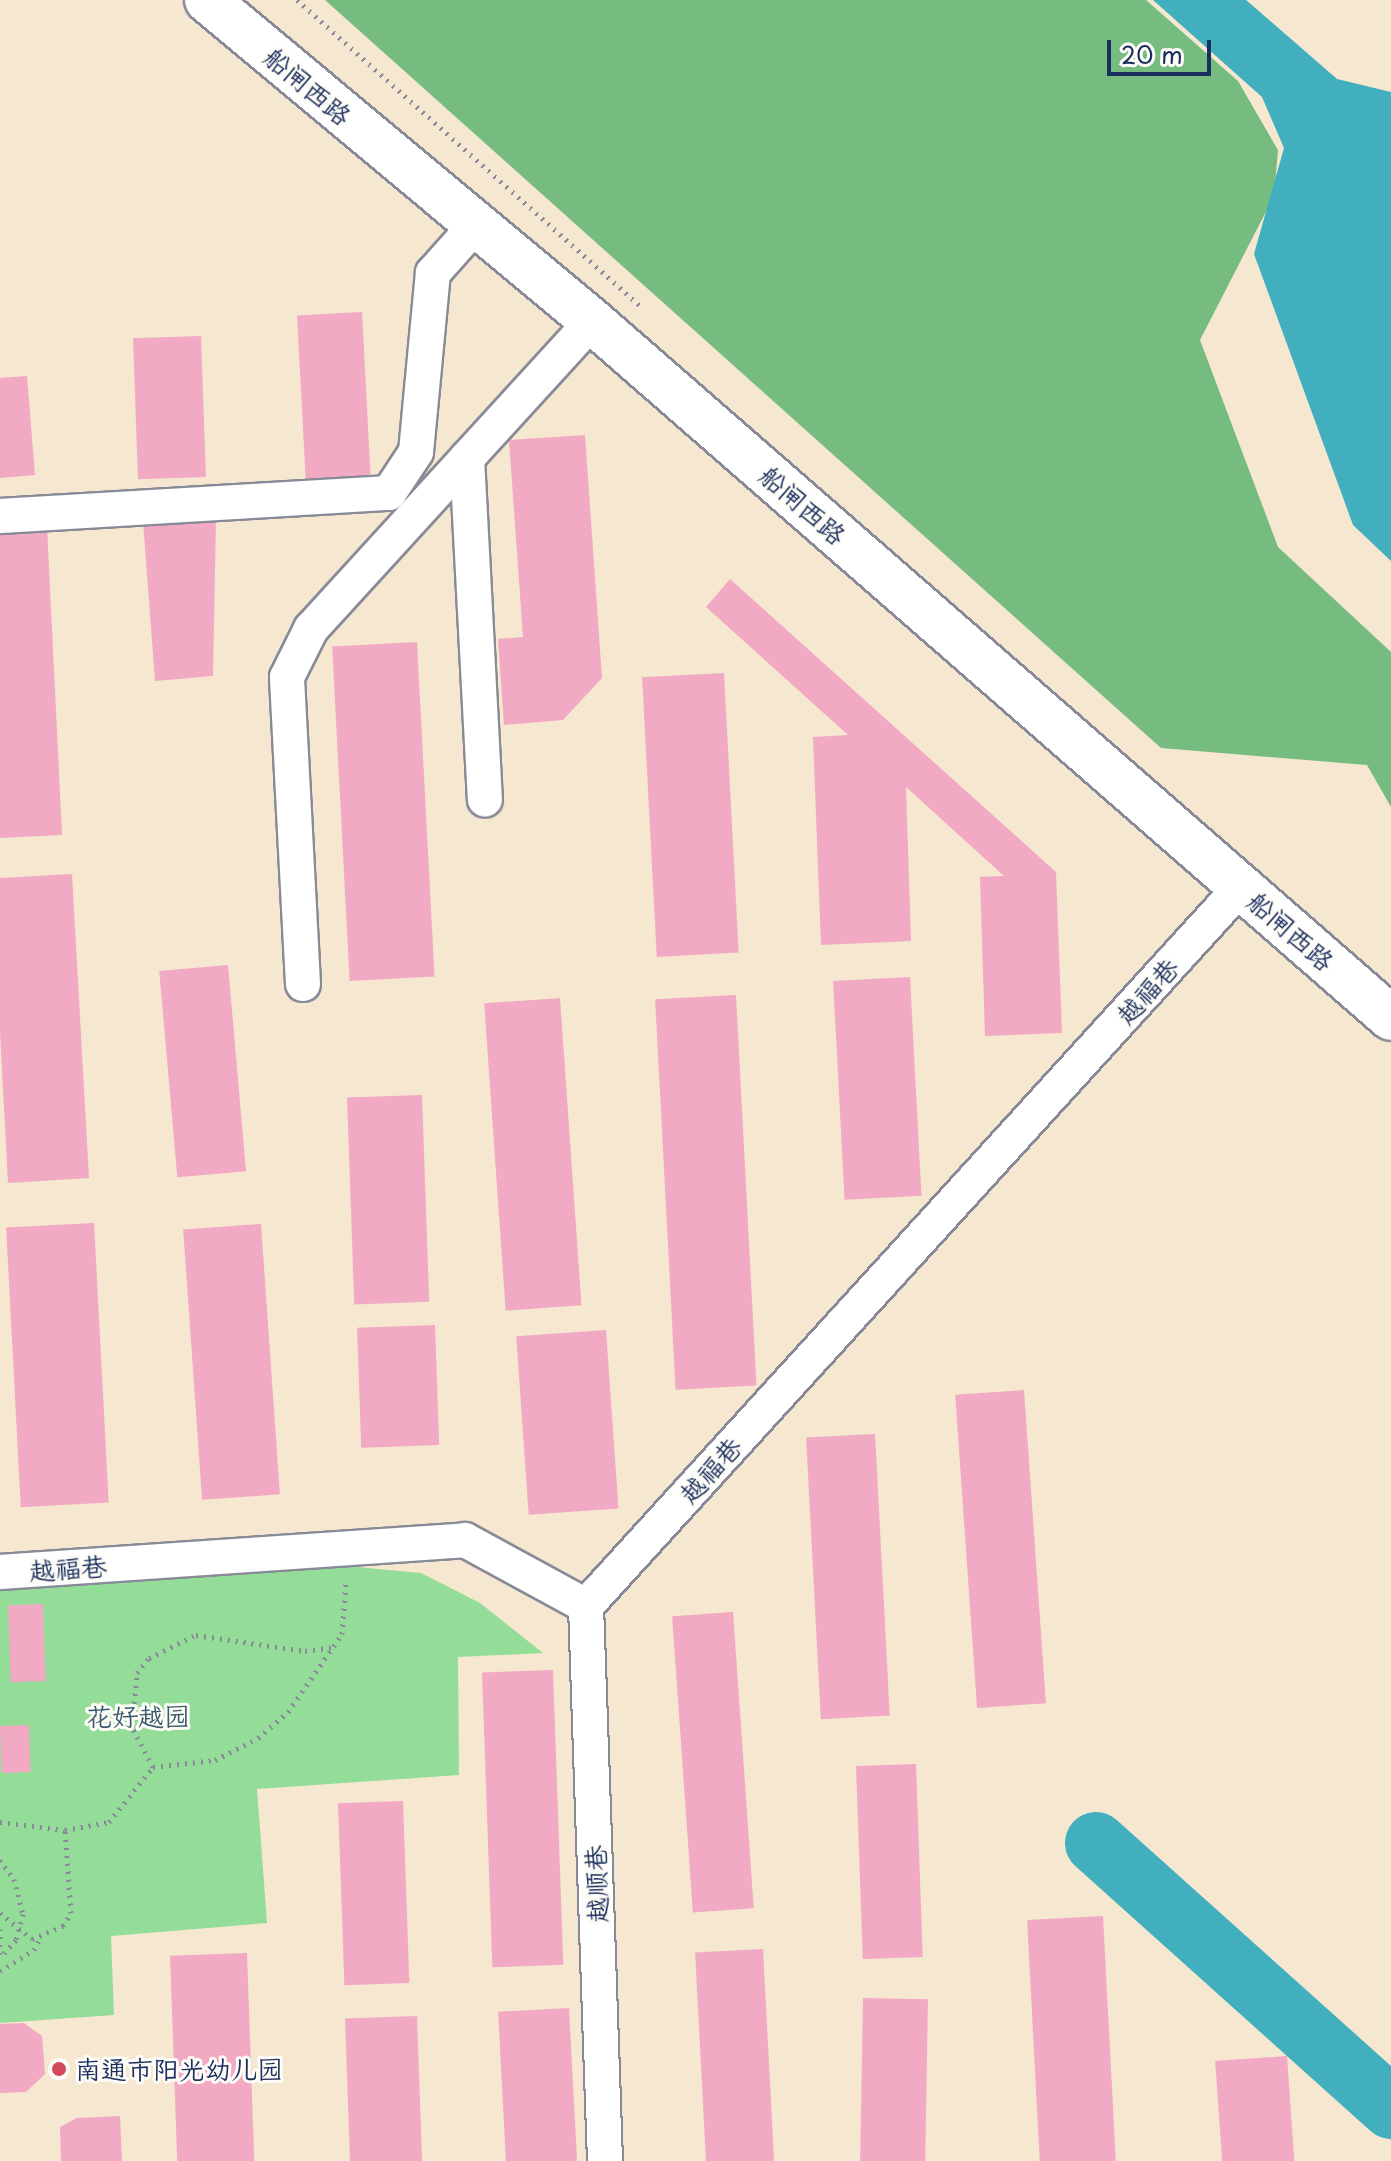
<!DOCTYPE html>
<meta charset="utf-8">
<style>
body{margin:0}
#map{position:relative;width:1391px;height:2161px;overflow:hidden;background:#f5e7d0;font-family:"Playpen Sans","LXGW WenKai TC",sans-serif}
div>[style]{position:absolute}
.green>*{inset:0;background:#93dd98}
.forest>*{inset:0;background:#76bc80}
.water>*{inset:0;background:#41afbe}
.river>*{height:62px;margin:-31px;padding:0 31px;transform-origin:31px;border-radius:31px;background:#41afbe}
.building>*{inset:0;background:#f2a9c3;transform-origin:0 0}
.path>*{height:5px;margin-top:-2.5px;transform-origin:0;background:repeating-linear-gradient(90deg,#888b97 0 2px,transparent 0 8px)}
.roads{filter:drop-shadow(2px 0 #888b97) drop-shadow(-2px 0 #888b97) drop-shadow(0 2px #888b97) drop-shadow(0 -2px #888b97)}
.street>*{height:34px;margin:-17px;padding:0 17px;transform-origin:17px;border-radius:17px;background:#fff}
.secondary>*{height:44px;margin:-22px;padding:0 22px;transform-origin:22px;border-radius:22px;background:#fff}
.path-bridge>*{height:5px;margin-top:-2.5px;transform-origin:0;background:repeating-linear-gradient(90deg,#888b97 0 2px,transparent 0 8px)}
.dots>*{width:22px;height:22px;translate:-50% -50%;box-sizing:border-box;border:4px solid #fdfcf7;border-radius:50%}
span{translate:-50% -50%;white-space:nowrap;text-align:center;line-height:1.15;-webkit-text-stroke:6px #fdfcf7;paint-order:stroke}
.street-label{font-size:26px;color:#1b2f5e}
.park-label{font-size:26px;color:#395a6c}
.poi-label{font-size:26px;color:#1b2f5e}
.left{translate:0 -50%;text-align:left}
.scale{position:absolute;left:1107px;top:40px;width:104px;height:36px;box-sizing:border-box;border:4px solid #1b2f5e;border-top:0;padding-left:10px;font-size:24px;line-height:28px;white-space:nowrap;color:#1b2f5e;-webkit-text-stroke:6px #fdfcf7;paint-order:stroke}
</style>
<div id="map">
<div class="green">
<div style="clip-path:polygon(346px 1566px,421px 1573px,480px 1603px,543px 1653px,458px 1657px,459px 1775px,257px 1789px,267px 1923px,111px 1936px,114px 2015px,0 2023px,0 1591px)"></div>
</div>
<div class="forest">
<div style="clip-path:polygon(325px 0,1146px 0,1238px 81px,1278px 150px,1274px 196px,1200px 340px,1278px 547px,1391px 652px,1391px 807px,1367px 765px,1161px 748px)"></div>
</div>
<div class="water">
<div style="clip-path:polygon(1153px 0,1246px 0,1337px 79px,1391px 92px,1391px 561px,1353px 525px,1254px 254px,1284px 148px,1262px 97px)"></div>
</div>
<div class="river">
<div style="left:1096px;top:1843px;width:397px;rotate:41.9deg"></div>
</div>
<div class="building">
<div style="left:362px;top:312px;width:164px;height:65px;rotate:87deg"></div>
<div style="left:201px;top:336px;width:141px;height:68px;rotate:88deg"></div>
<div style="clip-path:polygon(27px 376px,35px 475px,0 478px,0 378px)"></div>
<div style="clip-path:polygon(585px 435px,602px 678px,563px 720px,504px 725px,498px 639px,523px 637px,509px 440px)"></div>
<div style="clip-path:polygon(216px 517px,213px 676px,155px 681px,143px 521px)"></div>
<div style="clip-path:polygon(47px 526px,62px 835px,0 838px,0 528px)"></div>
<div style="clip-path:polygon(730px 579px,1056px 872px,1062px 1033px,985px 1036px,980px 877px,1004px 876px,906px 787px,911px 941px,821px 945px,813px 737px,848px 735px,706px 607px)"></div>
<div style="left:417px;top:642px;width:335px;height:85px;rotate:87deg"></div>
<div style="left:724px;top:673px;width:280px;height:82px;rotate:87deg"></div>
<div style="clip-path:polygon(72px 874px,89px 1178px,8px 1183px,0 1032px,0 878px)"></div>
<div style="left:228px;top:965px;width:207px;height:69px;rotate:85deg"></div>
<div style="left:910px;top:977px;width:219px;height:77px;rotate:87deg"></div>
<div style="left:736px;top:995px;width:391px;height:81px;rotate:87deg"></div>
<div style="left:560px;top:998px;width:308px;height:76px;rotate:86deg"></div>
<div style="left:422px;top:1095px;width:207px;height:75px;rotate:88deg"></div>
<div style="left:94px;top:1223px;width:280px;height:88px;rotate:87deg"></div>
<div style="left:261px;top:1224px;width:271px;height:78px;rotate:86deg"></div>
<div style="left:435px;top:1325px;width:120px;height:78px;rotate:88deg"></div>
<div style="left:606px;top:1330px;width:179px;height:90px;rotate:86deg"></div>
<div style="left:1024px;top:1390px;width:314px;height:69px;rotate:86deg"></div>
<div style="left:875px;top:1434px;width:282px;height:69px;rotate:87deg"></div>
<div style="left:43px;top:1604px;width:77px;height:35px;rotate:88deg"></div>
<div style="left:733px;top:1612px;width:297px;height:61px;rotate:86deg"></div>
<div style="left:553px;top:1670px;width:295px;height:71px;rotate:88deg"></div>
<div style="left:29px;top:1725px;width:47px;height:29px;rotate:88deg"></div>
<div style="left:916px;top:1764px;width:193px;height:60px;rotate:88deg"></div>
<div style="left:403px;top:1801px;width:182px;height:65px;rotate:88deg"></div>
<div style="left:1103px;top:1916px;width:245px;height:76px;rotate:87deg"></div>
<div style="left:763px;top:1949px;width:212px;height:68px;rotate:87deg"></div>
<div style="left:247px;top:1953px;width:208px;height:77px;rotate:88deg"></div>
<div style="left:863px;top:1998px;width:65px;height:163px;rotate:1deg"></div>
<div style="left:569px;top:2008px;width:153px;height:71px;rotate:87deg"></div>
<div style="left:417px;top:2016px;width:145px;height:72px;rotate:88deg"></div>
<div style="clip-path:polygon(24px 2023px,42px 2036px,45px 2074px,26px 2092px,0 2093px,0 2024px)"></div>
<div style="left:1287px;top:2056px;width:105px;height:72px;rotate:86deg"></div>
<div style="clip-path:polygon(120px 2116px,122px 2161px,61px 2161px,60px 2127px,77px 2118px)"></div>
</div>
<div class="path">
<div style="left:297px;top:0;width:460px;rotate:41.7deg"></div>
<div style="left:153px;top:1767px;width:45px;rotate:-117.7deg"></div>
<div style="left:132px;top:1727px;width:54px;rotate:-84.7deg"></div>
<div style="left:137px;top:1673px;width:19px;rotate:-51deg"></div>
<div style="left:149px;top:1658px;width:52px;rotate:-26.1deg"></div>
<div style="left:196px;top:1635px;width:110px;rotate:8.4deg"></div>
<div style="left:305px;top:1651px;width:29px;rotate:-8deg"></div>
<div style="left:0;top:1822px;width:65px;rotate:7deg"></div>
<div style="left:65px;top:1830px;width:45px;rotate:-10.3deg"></div>
<div style="left:109px;top:1822px;width:70px;rotate:-51.3deg"></div>
<div style="left:153px;top:1767px;width:62px;rotate:-6.4deg"></div>
<div style="left:215px;top:1760px;width:48px;rotate:-27.1deg"></div>
<div style="left:258px;top:1738px;width:40px;rotate:-41deg"></div>
<div style="left:288px;top:1712px;width:95px;rotate:-55.3deg"></div>
<div style="left:342px;top:1634px;width:51px;rotate:-85.5deg"></div>
<div style="left:0;top:1913px;width:41px;rotate:39.1deg"></div>
<div style="left:32px;top:1939px;width:34px;rotate:-23deg"></div>
<div style="left:63px;top:1926px;width:15px;rotate:-58deg"></div>
<div style="left:71px;top:1913px;width:83px;rotate:-94.1deg"></div>
<div style="left:0;top:1929px;width:25px;rotate:90deg"></div>
<div style="left:0;top:1971px;width:40px;rotate:-32deg"></div>
<div style="left:34px;top:1950px;width:15px;rotate:-62deg"></div>
</div>
<div class="roads">
<div class="street">
<div style="left:467px;top:458px;width:342px;rotate:87deg"></div>
<div style="left:0;top:516px;width:390px;rotate:-3.4deg"></div>
<div style="left:389px;top:493px;width:49px;rotate:-56.6deg"></div>
<div style="left:416px;top:452px;width:180px;rotate:-84.6deg"></div>
<div style="left:433px;top:273px;width:62px;rotate:-48.3deg"></div>
<div style="left:303px;top:984px;width:307px;rotate:-93deg"></div>
<div style="left:287px;top:677px;width:54px;rotate:-63.4deg"></div>
<div style="left:311px;top:629px;width:417px;rotate:-47.6deg"></div>
<div style="left:0;top:1572px;width:466px;rotate:-3.9deg"></div>
<div style="left:465px;top:1540px;width:138px;rotate:28.6deg"></div>
<div style="left:586px;top:1606px;width:973px;rotate:-47.67deg"></div>
<div style="left:586px;top:1606px;width:555px;rotate:88.04deg"></div>
</div>
<div class="secondary">
<div style="left:207px;top:0;width:501px;rotate:39.82deg"></div>
<div style="left:592px;top:321px;width:1060px;rotate:41.1deg"></div>
</div>
</div>
<div class="path-bridge">
<div style="left:0;top:1860px;width:24px;rotate:54deg"></div>
<div style="left:14px;top:1879px;width:36px;rotate:76deg"></div>
<div style="left:23px;top:1914px;width:27px;rotate:105deg"></div>
<div style="left:16px;top:1940px;width:24px;rotate:132deg"></div>
</div>
<div class="dots">
<div style="left:59px;top:2069px;background:#d1495b"></div>
</div>
<div class="street-label">
<span style="left:308px;top:86px;rotate:40deg">船闸西路</span>
<span style="left:803px;top:505px;rotate:41deg">船闸西路</span>
<span style="left:1291px;top:931px;rotate:41deg">船闸西路</span>
<span style="left:1147px;top:991px;rotate:-48deg">越福巷</span>
<span style="left:710px;top:1470px;rotate:-48deg">越福巷</span>
<span style="left:68px;top:1568px;rotate:-4deg">越福巷</span>
<span style="left:596px;top:1884px;rotate:-92deg">越顺巷</span>
</div>
<div class="park-label">
<span style="left:138px;top:1716px">花好越园</span>
</div>
<div class="poi-label">
<span class="left" style="left:75px;top:2069px">南通市阳光幼儿园</span>
</div>
<div class="scale">20 m</div>
</div>
